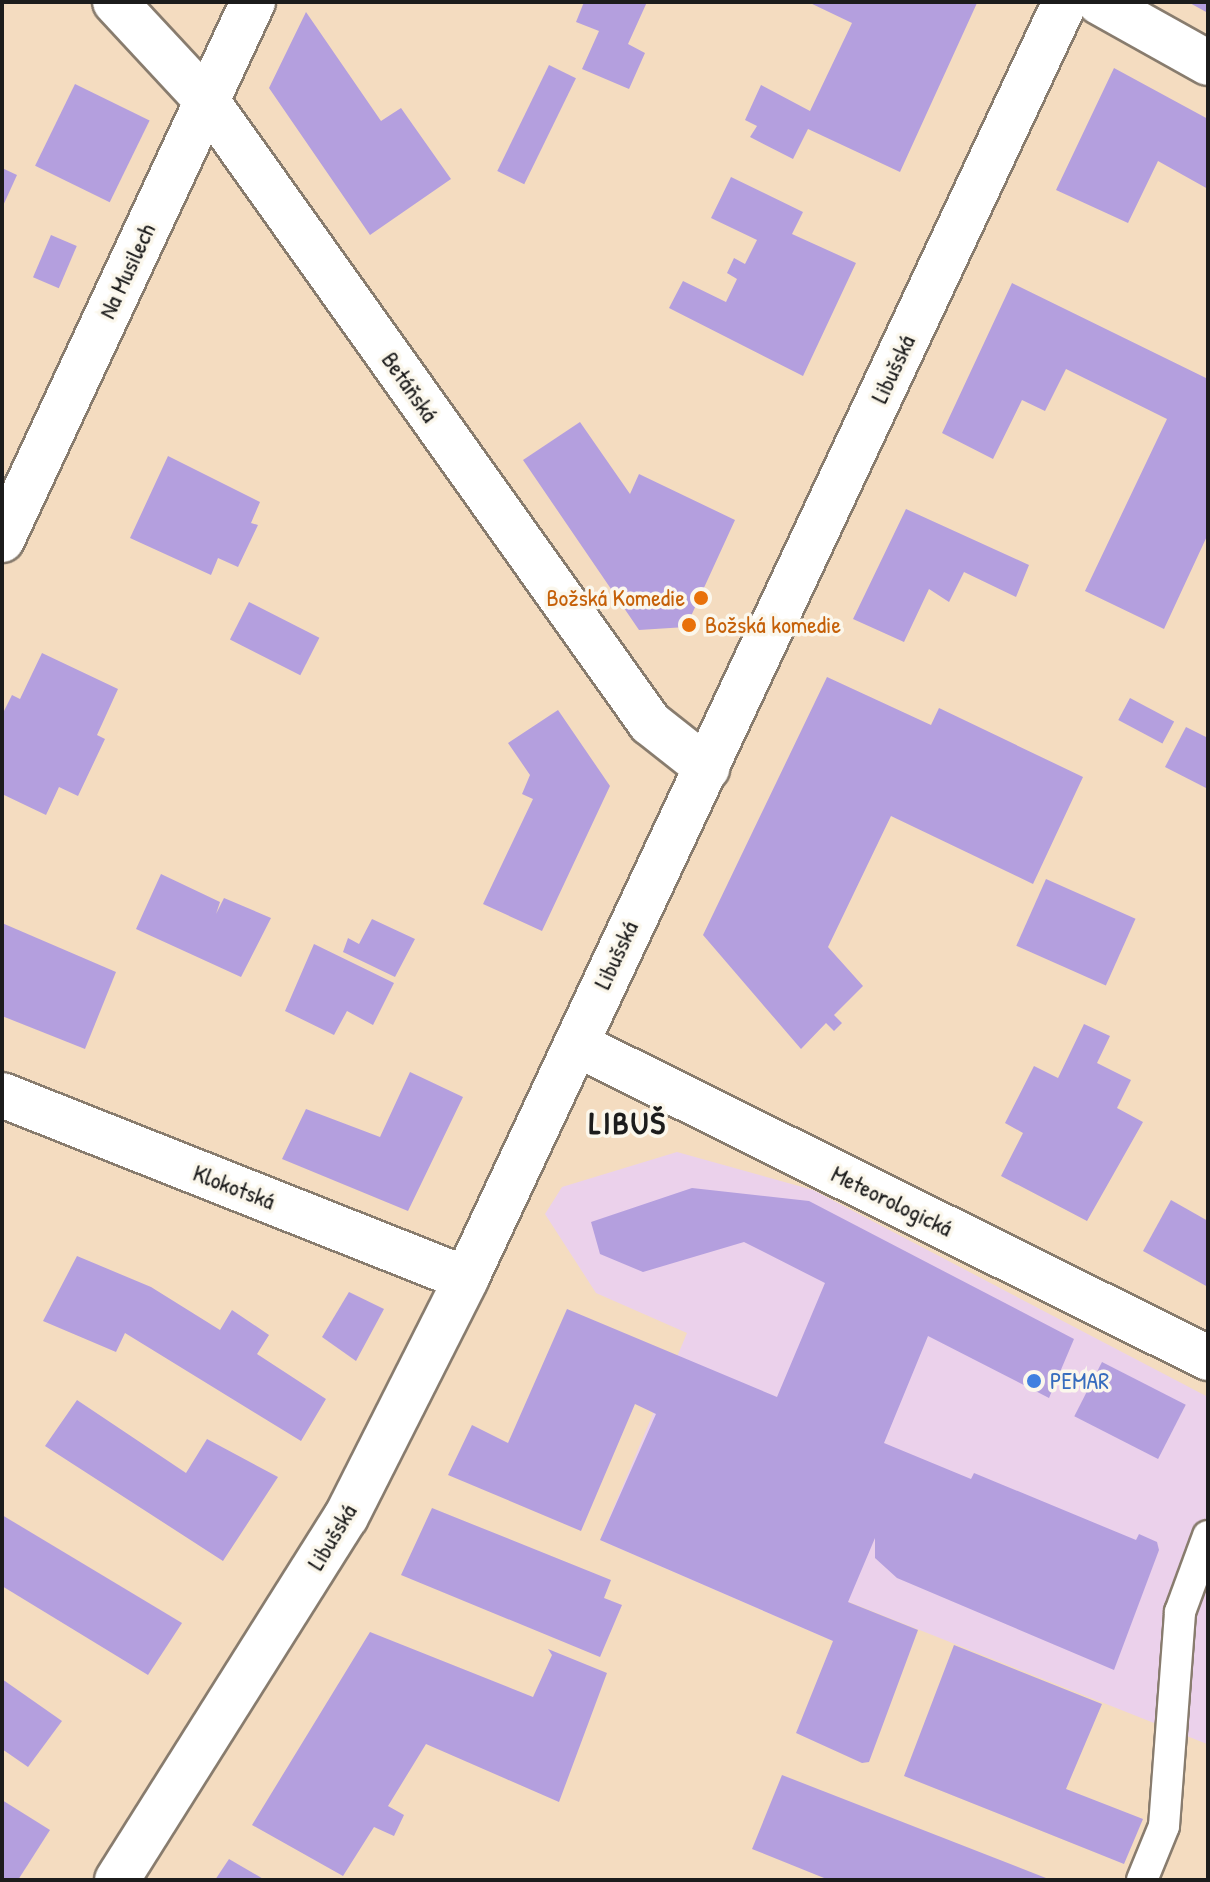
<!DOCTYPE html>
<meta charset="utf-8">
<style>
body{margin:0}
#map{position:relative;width:1210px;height:1882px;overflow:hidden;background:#f4dcc0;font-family:"Patrick Hand",sans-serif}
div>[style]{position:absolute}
.built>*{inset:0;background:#ebd1eb}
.building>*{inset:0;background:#b49fde;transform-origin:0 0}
.roads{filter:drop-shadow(2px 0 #887c6e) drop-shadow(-2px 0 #887c6e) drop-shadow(0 2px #887c6e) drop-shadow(0 -2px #887c6e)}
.lane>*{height:30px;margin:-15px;padding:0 15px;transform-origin:15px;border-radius:15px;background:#fff}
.street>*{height:44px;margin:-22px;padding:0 22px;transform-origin:22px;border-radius:22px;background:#fff}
.secondary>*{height:44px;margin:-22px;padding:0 22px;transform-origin:22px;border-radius:22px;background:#fff}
.dots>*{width:22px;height:22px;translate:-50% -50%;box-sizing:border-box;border:4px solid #fbf7ec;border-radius:50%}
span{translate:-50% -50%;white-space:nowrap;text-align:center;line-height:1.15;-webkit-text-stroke:7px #fbf7ec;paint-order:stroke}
.street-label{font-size:24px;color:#1c1c1c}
.food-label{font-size:24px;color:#c56008}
.right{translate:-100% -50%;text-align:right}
.left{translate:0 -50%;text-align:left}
.shop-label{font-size:24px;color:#366cbe}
.district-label{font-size:32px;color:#1c1c1c;font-weight:700;letter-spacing:2px}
.frame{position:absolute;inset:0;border:4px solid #1c1c1c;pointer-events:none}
</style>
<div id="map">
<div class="built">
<div style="clip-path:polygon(677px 1152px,813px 1190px,1208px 1397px,1207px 1744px,849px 1602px,833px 1641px,600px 1540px,687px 1333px,596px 1293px,545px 1214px,562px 1187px)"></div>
</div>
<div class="building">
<div style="clip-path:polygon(584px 2px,647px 2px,628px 44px,645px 53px,629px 89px,582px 69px,599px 31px,576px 22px)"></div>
<div style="clip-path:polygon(808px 2px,977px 3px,900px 172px,808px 129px,793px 159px,750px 137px,757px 126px,745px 120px,761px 85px,810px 111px,852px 23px)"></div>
<div style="clip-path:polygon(1188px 2px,1208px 2px,1208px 13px)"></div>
<div style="clip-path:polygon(306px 12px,381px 121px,401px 108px,451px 179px,370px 235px,269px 88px)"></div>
<div style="left:549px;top:65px;width:30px;height:118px;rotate:26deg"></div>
<div style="clip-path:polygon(1114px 68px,1208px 119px,1208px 189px,1158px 161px,1128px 223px,1056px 190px)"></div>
<div style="left:75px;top:84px;width:83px;height:91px;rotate:26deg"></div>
<div style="clip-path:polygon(2px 168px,17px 175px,2px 208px)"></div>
<div style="clip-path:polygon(731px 177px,803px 212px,792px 234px,856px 263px,803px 376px,669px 308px,683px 281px,726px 302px,737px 279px,727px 273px,734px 258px,745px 264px,757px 240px,711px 218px)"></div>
<div style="left:51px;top:235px;width:28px;height:46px;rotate:23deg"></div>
<div style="clip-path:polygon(1012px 283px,1208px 379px,1208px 534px,1164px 629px,1085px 591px,1167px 419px,1066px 369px,1045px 411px,1022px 400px,993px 459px,942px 433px)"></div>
<div style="clip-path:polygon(580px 422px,630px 494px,639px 474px,735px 520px,686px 627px,639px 630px,523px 460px)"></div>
<div style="clip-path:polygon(168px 456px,260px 502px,251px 523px,258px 525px,238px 567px,218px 558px,211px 575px,130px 538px)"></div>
<div style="clip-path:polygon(906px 509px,1029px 565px,1016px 597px,964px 572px,949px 602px,929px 589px,904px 642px,853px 619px)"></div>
<div style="left:249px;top:602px;width:79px;height:42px;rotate:27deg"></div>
<div style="clip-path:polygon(42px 653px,118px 689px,97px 735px,105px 739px,78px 796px,59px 787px,46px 815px,2px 794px,2px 715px,12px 695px,20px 699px)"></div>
<div style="clip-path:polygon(827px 677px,931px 725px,939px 708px,1083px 777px,1033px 884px,891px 816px,828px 947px,863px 986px,834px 1015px,842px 1023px,834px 1031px,826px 1023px,801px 1049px,703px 935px)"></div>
<div style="left:1130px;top:698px;width:50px;height:25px;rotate:28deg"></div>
<div style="clip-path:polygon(558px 710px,610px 786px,542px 931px,483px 904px,533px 799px,522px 794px,530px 775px,508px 743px)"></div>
<div style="clip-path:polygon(1186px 727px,1208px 738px,1208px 789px,1165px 767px)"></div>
<div style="clip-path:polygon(161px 874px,220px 902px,216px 914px,224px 898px,271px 918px,241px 977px,136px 929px)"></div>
<div style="left:1046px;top:879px;width:98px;height:73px;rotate:24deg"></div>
<div style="clip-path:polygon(372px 919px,415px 939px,395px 977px,343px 952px,348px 938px,359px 944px)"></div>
<div style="clip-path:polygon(2px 923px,116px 972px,85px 1049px,2px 1016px)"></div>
<div style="clip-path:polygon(314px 944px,394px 983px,373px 1025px,347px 1011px,334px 1035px,285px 1011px)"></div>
<div style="clip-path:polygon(1084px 1024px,1110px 1036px,1097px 1063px,1131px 1080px,1117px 1108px,1143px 1122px,1087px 1221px,1001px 1176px,1023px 1133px,1005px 1123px,1034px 1066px,1058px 1078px)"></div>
<div style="clip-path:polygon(410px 1072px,463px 1097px,408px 1211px,282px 1159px,306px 1109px,380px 1137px)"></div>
<div style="clip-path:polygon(692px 1188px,809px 1201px,1074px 1339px,1049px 1398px,928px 1336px,884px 1443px,971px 1479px,974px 1473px,1136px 1540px,1139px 1534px,1157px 1542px,1159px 1550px,1114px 1670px,897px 1578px,875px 1558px,875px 1538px,848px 1602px,918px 1630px,869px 1762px,862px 1763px,796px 1733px,833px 1641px,600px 1540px,656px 1414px,635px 1404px,581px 1531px,448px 1475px,472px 1425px,508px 1443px,567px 1309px,777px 1397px,825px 1283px,744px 1242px,643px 1272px,600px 1254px,591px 1222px)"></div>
<div style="clip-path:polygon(1171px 1200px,1208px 1221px,1208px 1287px,1143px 1251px)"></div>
<div style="clip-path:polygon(77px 1256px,151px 1287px,220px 1330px,232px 1310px,269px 1335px,257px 1354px,326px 1399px,301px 1441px,125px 1333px,116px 1352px,43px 1321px)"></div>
<div style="clip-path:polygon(349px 1292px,384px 1309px,356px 1361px,322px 1337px)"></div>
<div style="left:1102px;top:1362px;width:94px;height:61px;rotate:27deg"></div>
<div style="clip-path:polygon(77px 1400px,186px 1473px,207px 1439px,278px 1477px,223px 1561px,45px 1446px)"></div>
<div style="clip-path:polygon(432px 1508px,611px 1580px,604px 1598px,622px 1605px,600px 1657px,401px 1575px)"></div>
<div style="clip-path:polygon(2px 1515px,182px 1623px,148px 1675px,2px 1586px)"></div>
<div style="clip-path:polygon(370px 1632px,533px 1697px,552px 1655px,548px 1649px,607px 1673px,559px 1802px,426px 1744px,388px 1806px,404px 1815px,394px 1836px,374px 1827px,343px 1876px,252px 1825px)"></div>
<div style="clip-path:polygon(954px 1645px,1102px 1704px,1066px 1789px,1143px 1819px,1124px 1864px,904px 1776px)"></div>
<div style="clip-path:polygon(2px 1679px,62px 1721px,28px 1767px,2px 1749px)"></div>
<div style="clip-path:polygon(782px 1775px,1051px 1880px,829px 1880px,752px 1849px)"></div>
<div style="clip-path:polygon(2px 1800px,50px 1830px,18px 1880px,2px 1880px)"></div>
<div style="clip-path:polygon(229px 1859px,265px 1880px,215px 1880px)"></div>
</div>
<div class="roads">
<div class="lane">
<div style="left:1142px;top:1880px;width:58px;rotate:-67.8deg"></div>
<div style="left:1164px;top:1826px;width:215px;rotate:-85.7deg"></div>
<div style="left:1180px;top:1612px;width:81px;rotate:-69.8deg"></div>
</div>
<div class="street">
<div style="left:115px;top:2px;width:135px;rotate:47.1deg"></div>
<div style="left:207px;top:101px;width:764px;rotate:54.54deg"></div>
<div style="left:650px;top:723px;width:73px;rotate:38.3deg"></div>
<div style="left:1099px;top:2px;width:125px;rotate:29.2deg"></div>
<div style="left:2px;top:540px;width:594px;rotate:-64.99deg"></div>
<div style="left:2px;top:1095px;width:499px;rotate:21.6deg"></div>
</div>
<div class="secondary">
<div style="left:576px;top:1044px;width:706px;rotate:26.42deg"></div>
<div style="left:117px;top:1880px;width:429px;rotate:-57.8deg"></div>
<div style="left:346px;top:1517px;width:267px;rotate:-63.2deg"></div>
<div style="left:466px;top:1279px;width:1411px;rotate:-64.87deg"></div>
</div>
</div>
<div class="dots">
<div style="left:701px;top:598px;background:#e8710a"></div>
<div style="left:689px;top:625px;background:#e8710a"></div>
<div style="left:1034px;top:1381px;background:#3f7fe0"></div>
</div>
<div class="street-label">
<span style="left:127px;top:271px;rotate:-65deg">Na Musilech</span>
<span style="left:893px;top:369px;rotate:-65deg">Libušská</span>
<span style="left:410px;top:387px;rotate:55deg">Betáňská</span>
<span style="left:616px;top:955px;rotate:-65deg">Libušská</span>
<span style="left:234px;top:1187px;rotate:21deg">Klokotská</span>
<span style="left:892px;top:1201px;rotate:26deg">Meteorologická</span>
<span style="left:332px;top:1537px;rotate:-59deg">Libušská</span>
</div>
<div class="food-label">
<span class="right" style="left:685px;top:598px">Božská Komedie</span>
<span class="left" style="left:705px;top:625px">Božská komedie</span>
</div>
<div class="shop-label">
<span class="left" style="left:1050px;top:1381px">PEMAR</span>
</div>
<div class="district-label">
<span style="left:628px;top:1123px">LIBUŠ</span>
</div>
<div class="frame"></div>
</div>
